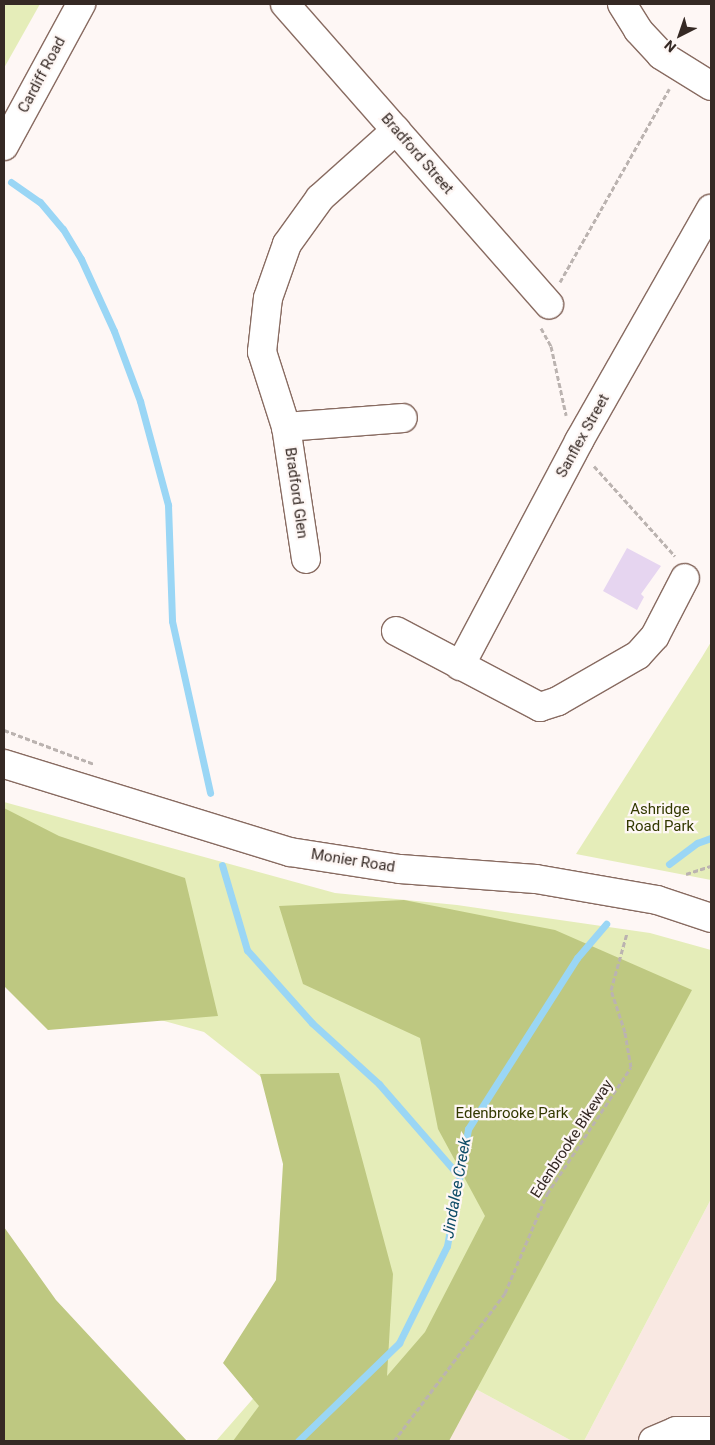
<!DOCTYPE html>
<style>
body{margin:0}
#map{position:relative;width:715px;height:1445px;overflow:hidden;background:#fef7f5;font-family:Roboto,sans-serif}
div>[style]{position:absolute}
.built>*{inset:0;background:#f9e8e2}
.green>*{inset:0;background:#e5edb9}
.forest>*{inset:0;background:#bec881}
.stream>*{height:7px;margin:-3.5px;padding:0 3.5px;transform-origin:3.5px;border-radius:3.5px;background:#9ad6f5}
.building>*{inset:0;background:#e6d5f0}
.path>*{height:3px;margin-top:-1.5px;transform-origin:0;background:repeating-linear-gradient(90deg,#bbb3b0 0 5px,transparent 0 7.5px)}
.roads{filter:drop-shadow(1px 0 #886b61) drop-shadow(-1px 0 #886b61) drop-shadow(0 1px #886b61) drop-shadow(0 -1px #886b61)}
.minor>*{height:28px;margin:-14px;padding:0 14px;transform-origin:14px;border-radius:14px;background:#fff}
.major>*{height:28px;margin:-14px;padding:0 14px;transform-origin:14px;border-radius:14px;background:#fff}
span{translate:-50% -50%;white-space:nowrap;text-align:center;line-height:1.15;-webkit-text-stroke:4.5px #fef7f5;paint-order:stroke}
.street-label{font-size:15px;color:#352924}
.park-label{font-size:15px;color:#333900}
.water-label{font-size:16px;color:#0f4d68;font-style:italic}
.frame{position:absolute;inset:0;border:5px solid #352924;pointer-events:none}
.north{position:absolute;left:655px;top:10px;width:50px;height:50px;-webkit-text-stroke:4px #fef7f5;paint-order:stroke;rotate:221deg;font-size:14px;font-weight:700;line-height:20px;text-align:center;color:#352924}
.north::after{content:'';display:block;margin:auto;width:18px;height:22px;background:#352924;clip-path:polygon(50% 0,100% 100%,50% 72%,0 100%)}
</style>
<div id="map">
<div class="built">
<div style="clip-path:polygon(711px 1199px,711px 1441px,584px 1441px)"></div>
<div style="clip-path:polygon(472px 1387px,572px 1441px,442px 1441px)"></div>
</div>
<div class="green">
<div style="clip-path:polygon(4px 4px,40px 4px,4px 68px)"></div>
<div style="clip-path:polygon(711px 642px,711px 880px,576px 854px,702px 657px)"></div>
<div style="clip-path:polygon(4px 802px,335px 893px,457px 905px,650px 933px,711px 950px,711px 1199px,584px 1441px,572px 1441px,472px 1387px,442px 1441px,216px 1441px,257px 1394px,305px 1296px,275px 1088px,204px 1032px,139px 1014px,4px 985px)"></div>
</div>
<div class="forest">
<div style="clip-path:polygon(4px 808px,59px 836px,185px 878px,218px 1016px,48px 1030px,4px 986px)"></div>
<div style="clip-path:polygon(404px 900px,555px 930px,692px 990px,449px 1441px,233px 1441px,259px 1406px,223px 1363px,276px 1280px,283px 1164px,260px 1074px,339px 1073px,393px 1274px,387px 1376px,425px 1332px,485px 1216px,438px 1129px,420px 1038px,303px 984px,279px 906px)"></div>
<div style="clip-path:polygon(4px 1227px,56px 1300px,187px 1441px,4px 1441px)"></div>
</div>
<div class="stream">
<div style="left:11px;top:182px;width:35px;rotate:35deg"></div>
<div style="left:40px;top:202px;width:35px;rotate:50deg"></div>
<div style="left:63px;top:229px;width:35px;rotate:59deg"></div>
<div style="left:81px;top:259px;width:79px;rotate:65.4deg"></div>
<div style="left:114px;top:331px;width:75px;rotate:69.6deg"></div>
<div style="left:140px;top:401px;width:108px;rotate:74.9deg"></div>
<div style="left:168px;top:505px;width:116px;rotate:88deg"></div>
<div style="left:172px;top:621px;width:176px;rotate:77.5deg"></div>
<div style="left:669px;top:864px;width:35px;rotate:-37deg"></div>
<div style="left:697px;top:843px;width:15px;rotate:-20deg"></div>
<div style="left:222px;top:865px;width:89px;rotate:73.6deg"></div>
<div style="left:247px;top:950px;width:98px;rotate:48.3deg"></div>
<div style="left:312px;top:1023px;width:91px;rotate:42.3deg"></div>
<div style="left:379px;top:1084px;width:122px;rotate:49deg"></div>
<div style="left:298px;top:1441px;width:141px;rotate:-44.1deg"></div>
<div style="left:399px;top:1343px;width:108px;rotate:-63.7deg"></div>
<div style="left:447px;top:1246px;width:119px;rotate:-79.8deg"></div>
<div style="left:468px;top:1129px;width:203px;rotate:-57.5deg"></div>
<div style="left:577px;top:958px;width:45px;rotate:-49.5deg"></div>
</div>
<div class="building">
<div style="clip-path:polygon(627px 548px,661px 566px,641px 594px,644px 597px,637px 610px,603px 591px)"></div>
</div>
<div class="path">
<div style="left:560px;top:282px;width:222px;rotate:-60.5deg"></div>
<div style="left:541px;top:328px;width:21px;rotate:61deg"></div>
<div style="left:551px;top:346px;width:71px;rotate:77.7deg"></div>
<div style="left:594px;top:466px;width:121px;rotate:48deg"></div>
<div style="left:4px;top:730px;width:96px;rotate:20.7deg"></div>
<div style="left:686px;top:874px;width:26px;rotate:-18deg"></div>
<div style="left:394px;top:1441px;width:185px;rotate:-53.1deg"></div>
<div style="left:505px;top:1293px;width:108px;rotate:-67deg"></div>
<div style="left:547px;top:1194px;width:152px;rotate:-56.5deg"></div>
<div style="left:631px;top:1067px;width:36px;rotate:-100deg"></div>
<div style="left:625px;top:1032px;width:44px;rotate:-108.4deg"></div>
<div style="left:611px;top:990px;width:59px;rotate:-74.3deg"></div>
</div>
<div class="roads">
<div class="minor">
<div style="left:285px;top:4px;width:400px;rotate:48.7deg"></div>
<div style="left:622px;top:4px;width:31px;rotate:58deg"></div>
<div style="left:638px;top:30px;width:34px;rotate:47deg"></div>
<div style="left:661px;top:55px;width:59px;rotate:31.8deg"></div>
<div style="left:286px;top:427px;width:117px;rotate:-4.4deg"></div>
<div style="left:306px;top:559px;width:134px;rotate:-98.6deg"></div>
<div style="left:286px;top:427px;width:79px;rotate:-107.7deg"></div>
<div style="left:262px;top:352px;width:54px;rotate:-83.7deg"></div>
<div style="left:268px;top:298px;width:57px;rotate:-70.6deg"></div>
<div style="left:287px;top:244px;width:57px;rotate:-54.3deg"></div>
<div style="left:320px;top:198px;width:102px;rotate:-41.8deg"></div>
<div style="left:396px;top:631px;width:163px;rotate:27.8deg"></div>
<div style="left:540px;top:707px;width:19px;rotate:-18deg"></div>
<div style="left:558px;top:701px;width:92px;rotate:-29.9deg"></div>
<div style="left:638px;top:655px;width:25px;rotate:-48deg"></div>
<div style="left:655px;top:636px;width:65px;rotate:-62.7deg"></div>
<div style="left:460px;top:666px;width:255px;rotate:-62.1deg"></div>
<div style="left:579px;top:441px;width:267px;rotate:-60.4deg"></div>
<div style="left:653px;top:1441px;width:25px;rotate:-23deg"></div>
<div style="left:676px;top:1431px;width:35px"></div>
</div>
<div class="major">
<div style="left:4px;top:146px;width:162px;rotate:-61.5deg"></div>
<div style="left:4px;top:764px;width:299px;rotate:17.1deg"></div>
<div style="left:290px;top:852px;width:111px;rotate:8.8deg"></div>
<div style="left:400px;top:869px;width:136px;rotate:4.2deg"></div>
<div style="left:536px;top:879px;width:123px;rotate:9.8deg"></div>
<div style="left:657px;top:900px;width:57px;rotate:18.4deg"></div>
</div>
</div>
<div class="street-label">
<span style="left:42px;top:75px;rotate:-62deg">Cardiff Road</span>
<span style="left:417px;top:154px;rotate:49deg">Bradford Street</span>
<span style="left:583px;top:436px;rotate:-61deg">Sanflex Street</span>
<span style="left:296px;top:493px;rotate:82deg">Bradford Glen</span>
<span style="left:353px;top:861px;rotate:9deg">Monier Road</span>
<span style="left:572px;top:1139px;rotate:-57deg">Edenbrooke Bikeway</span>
</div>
<div class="park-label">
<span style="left:660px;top:818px">Ashridge<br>Road Park</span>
<span style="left:512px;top:1114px">Edenbrooke Park</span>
</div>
<div class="water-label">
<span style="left:457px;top:1188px;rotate:-80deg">Jindalee Creek</span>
</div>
<div class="frame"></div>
<div class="north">N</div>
</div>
